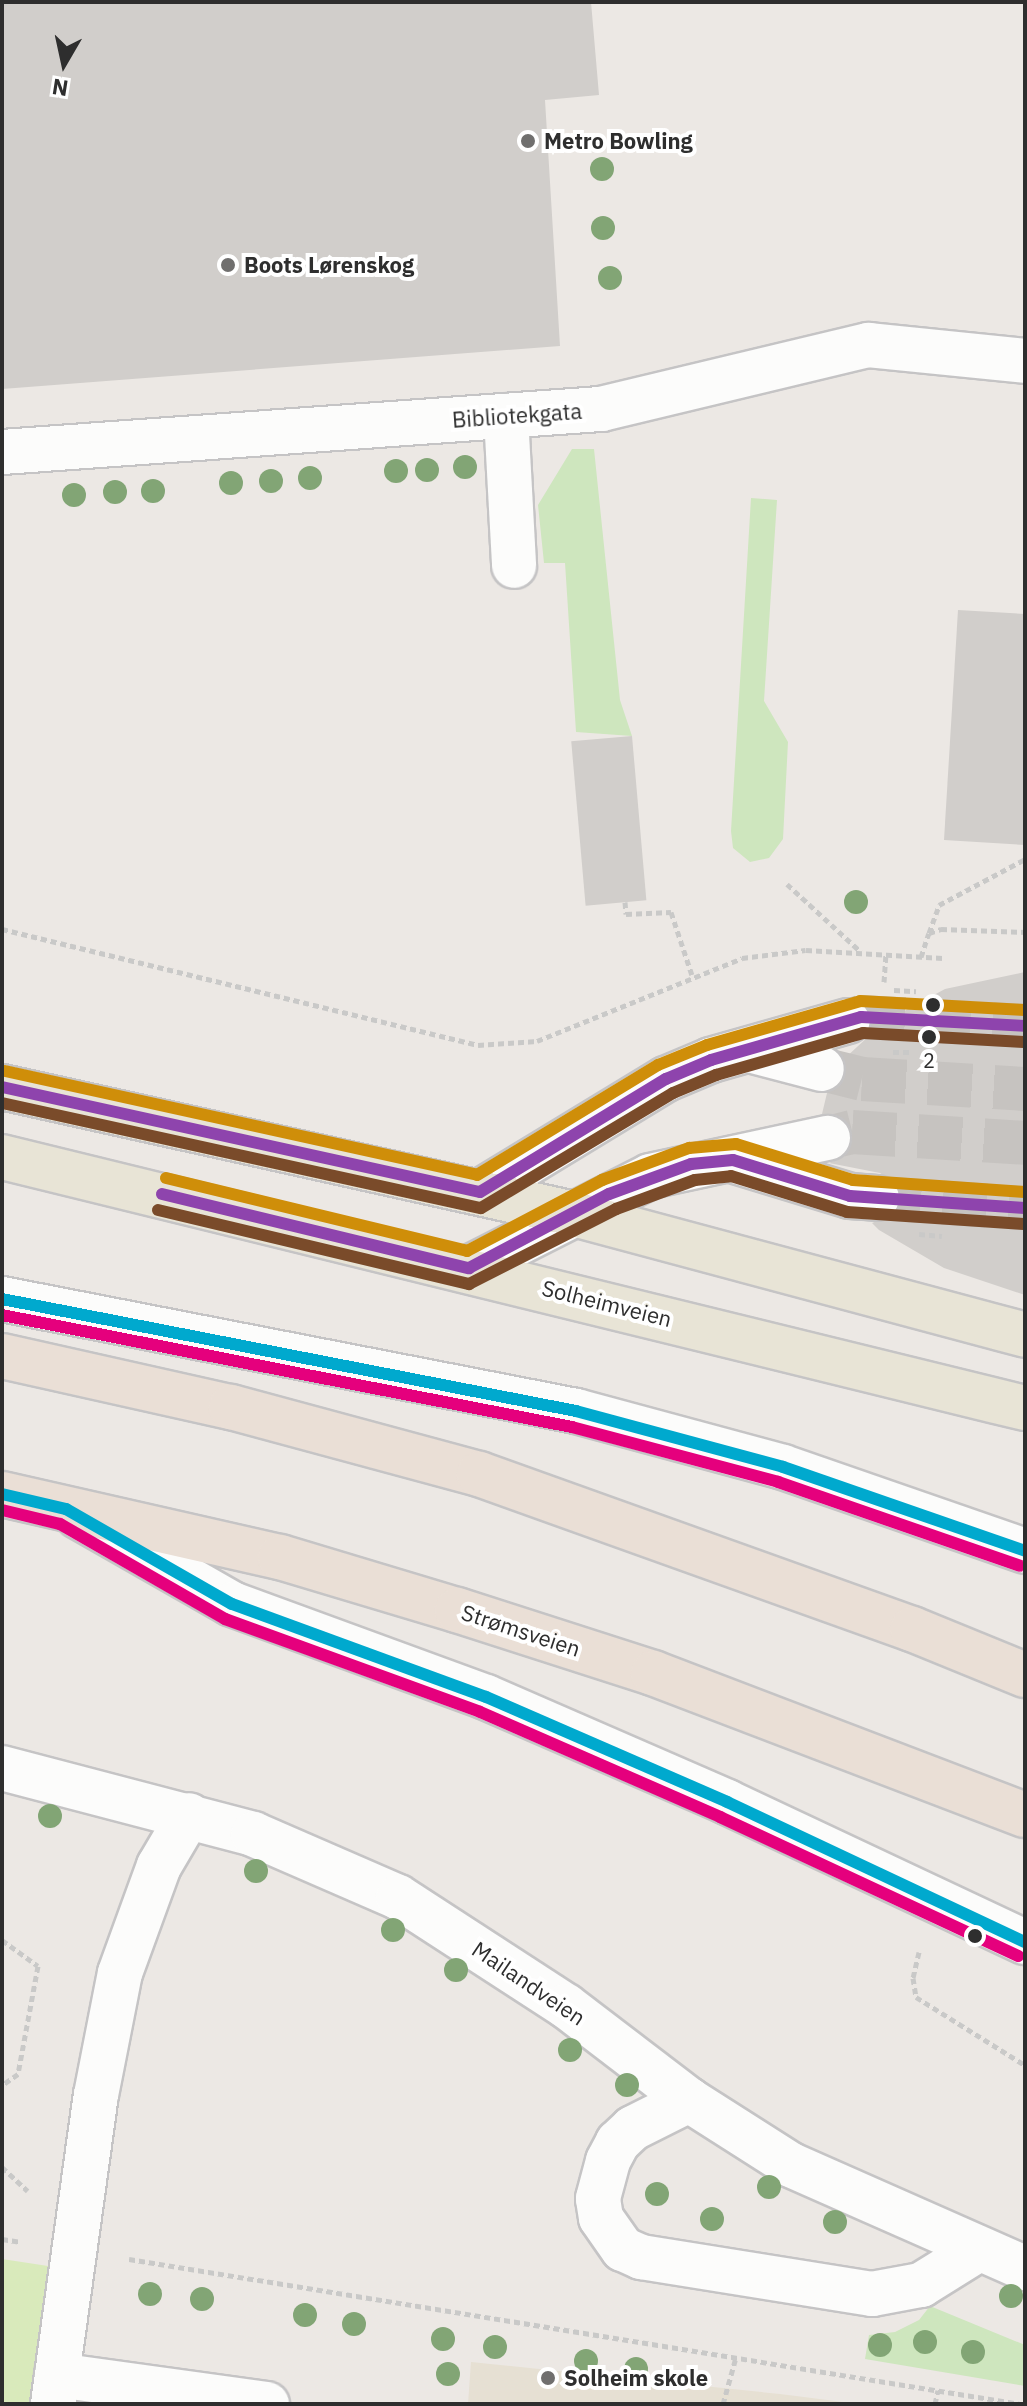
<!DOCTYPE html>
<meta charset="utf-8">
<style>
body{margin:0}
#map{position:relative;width:1027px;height:2406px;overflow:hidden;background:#ece8e4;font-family:"IBM Plex Sans",sans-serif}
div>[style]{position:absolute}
.education>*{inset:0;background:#e6e0d3}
.green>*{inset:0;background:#cee6be}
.pitch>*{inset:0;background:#d9eabb}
.building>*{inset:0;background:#d1cecb;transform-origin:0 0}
.minor-tunnel>*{height:44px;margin-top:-22px;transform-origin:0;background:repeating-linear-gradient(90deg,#c6c3c0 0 44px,transparent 0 66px)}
.path>*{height:5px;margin-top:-2.5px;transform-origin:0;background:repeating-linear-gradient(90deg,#c9c9c8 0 6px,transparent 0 10px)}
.roads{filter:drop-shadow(2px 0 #c5c4c5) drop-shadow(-2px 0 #c5c4c5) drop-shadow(0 2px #c5c4c5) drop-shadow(0 -2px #c5c4c5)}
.minor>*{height:44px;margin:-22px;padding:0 22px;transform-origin:22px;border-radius:22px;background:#fcfcfb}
.major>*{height:44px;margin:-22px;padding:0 22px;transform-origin:22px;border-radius:22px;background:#e8e4d6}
.highway>*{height:44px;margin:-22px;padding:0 22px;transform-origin:22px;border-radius:22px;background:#eadfd6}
.bus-1>*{height:12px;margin:-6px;padding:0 6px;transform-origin:6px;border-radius:6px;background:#00a9ce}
.bus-2>*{height:12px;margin:-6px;padding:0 6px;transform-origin:6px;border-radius:6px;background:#e5007d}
.bus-3>*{height:12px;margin:-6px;padding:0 6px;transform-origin:6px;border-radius:6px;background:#8e44ad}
.bus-4>*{height:12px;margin:-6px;padding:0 6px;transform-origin:6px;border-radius:6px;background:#7a4b2a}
.bus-5>*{height:12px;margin:-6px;padding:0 6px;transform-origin:6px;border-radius:6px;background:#cf8e09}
.trees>*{width:24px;height:24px;margin:-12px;border-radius:50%;background:#82a575}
.dots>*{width:22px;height:22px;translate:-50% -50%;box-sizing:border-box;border:4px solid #fff;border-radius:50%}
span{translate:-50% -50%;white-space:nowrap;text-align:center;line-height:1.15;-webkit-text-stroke:8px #fff;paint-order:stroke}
.bus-label{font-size:20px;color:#2e2e2e}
.poi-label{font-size:22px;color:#2e2e2e;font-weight:700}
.left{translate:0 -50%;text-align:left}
.street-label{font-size:22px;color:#2e2e2e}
.frame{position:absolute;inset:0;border:4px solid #2e2e2e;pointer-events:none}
.north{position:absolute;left:24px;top:24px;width:80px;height:80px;-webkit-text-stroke:6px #fff;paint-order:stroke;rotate:189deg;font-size:22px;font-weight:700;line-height:32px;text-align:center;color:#2e2e2e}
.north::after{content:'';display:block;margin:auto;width:28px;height:36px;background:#2e2e2e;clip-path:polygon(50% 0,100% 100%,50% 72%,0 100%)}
</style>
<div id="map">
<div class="education">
<div style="clip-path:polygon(471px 2362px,780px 2394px,859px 2404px,468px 2404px)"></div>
</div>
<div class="green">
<div style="clip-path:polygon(572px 449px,594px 449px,620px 700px,632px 736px,576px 732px,565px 563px,544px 563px,538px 505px)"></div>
<div style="clip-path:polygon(751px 498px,777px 500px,764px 701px,788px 742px,783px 839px,769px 858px,750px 862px,733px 848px,731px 831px)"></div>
<div style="clip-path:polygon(930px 2306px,1025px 2345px,1025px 2386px,865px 2359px,869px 2335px,895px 2332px,919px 2320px)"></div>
</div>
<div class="pitch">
<div style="clip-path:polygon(2px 2259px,48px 2266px,37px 2404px,2px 2404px)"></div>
</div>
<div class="building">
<div style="clip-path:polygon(2px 2px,591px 2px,599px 95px,545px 100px,560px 346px,2px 389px)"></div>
<div style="clip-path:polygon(958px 610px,1025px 614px,1025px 845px,944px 840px)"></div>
<div style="left:632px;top:736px;width:165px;height:61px;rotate:85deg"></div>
<div style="clip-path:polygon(1025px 972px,1025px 1295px,944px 1268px,879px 1230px,872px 1223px,897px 1213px,899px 1186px,880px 1173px,829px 1163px,845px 1156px,853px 1134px,836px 1115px,822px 1114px,827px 1093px,846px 1076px,844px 1059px,884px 1022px,945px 989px)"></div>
</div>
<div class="minor-tunnel">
<div style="left:848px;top:1021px;width:14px;rotate:-17deg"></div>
<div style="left:861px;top:1017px;width:164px;rotate:3.1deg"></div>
<div style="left:822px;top:1069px;width:41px;rotate:14deg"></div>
<div style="left:862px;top:1079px;width:163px;rotate:3.5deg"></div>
<div style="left:828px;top:1138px;width:25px;rotate:-14deg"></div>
<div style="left:852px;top:1132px;width:173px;rotate:3.6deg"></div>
<div style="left:877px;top:1198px;width:148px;rotate:3.9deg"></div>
</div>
<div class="path">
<div style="left:787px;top:884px;width:100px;rotate:42.6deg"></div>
<div style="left:625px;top:902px;width:12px;rotate:85deg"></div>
<div style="left:626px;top:914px;width:45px;rotate:-2.5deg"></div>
<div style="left:671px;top:912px;width:66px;rotate:71.6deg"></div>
<div style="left:2px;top:929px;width:490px;rotate:13.7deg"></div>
<div style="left:478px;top:1045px;width:59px;rotate:-3.9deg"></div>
<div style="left:537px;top:1041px;width:221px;rotate:-22deg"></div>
<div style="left:742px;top:958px;width:64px;rotate:-7.1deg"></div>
<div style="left:806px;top:950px;width:137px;rotate:3.3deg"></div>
<div style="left:929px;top:933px;width:30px;rotate:-70deg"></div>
<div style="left:939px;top:905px;width:98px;rotate:-28.1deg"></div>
<div style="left:921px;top:957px;width:25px;rotate:-72deg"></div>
<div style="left:929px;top:933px;width:13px;rotate:-18deg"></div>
<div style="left:941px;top:929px;width:84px;rotate:2deg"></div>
<div style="left:884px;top:982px;width:27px;rotate:-86deg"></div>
<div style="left:894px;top:990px;width:22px;rotate:3deg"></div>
<div style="left:893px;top:1052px;width:19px"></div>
<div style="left:919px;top:1234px;width:23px;rotate:5deg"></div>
<div style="left:2px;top:1940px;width:44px;rotate:35.8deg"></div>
<div style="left:38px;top:1966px;width:110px;rotate:100.5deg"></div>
<div style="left:18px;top:2074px;width:19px;rotate:145deg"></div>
<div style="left:919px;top:1952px;width:27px;rotate:103deg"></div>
<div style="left:913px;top:1978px;width:19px;rotate:81deg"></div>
<div style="left:916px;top:1997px;width:128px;rotate:32deg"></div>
<div style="left:2px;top:2167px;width:35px;rotate:43deg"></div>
<div style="left:2px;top:2239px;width:18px;rotate:9deg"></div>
<div style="left:129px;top:2259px;width:903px;rotate:9.24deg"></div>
<div style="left:635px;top:2404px;width:30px"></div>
<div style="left:723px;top:2404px;width:49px;rotate:-74.5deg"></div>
<div style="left:935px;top:2404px;width:14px;rotate:-78deg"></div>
</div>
<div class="roads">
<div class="minor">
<div style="left:506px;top:416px;width:150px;rotate:86.9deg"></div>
<div style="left:2px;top:452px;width:601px;rotate:-4.11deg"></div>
<div style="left:601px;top:409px;width:275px;rotate:-13.5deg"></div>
<div style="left:868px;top:345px;width:158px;rotate:5.8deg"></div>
<div style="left:753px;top:1051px;width:71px;rotate:14.6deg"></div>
<div style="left:735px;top:1161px;width:120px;rotate:16.9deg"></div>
<div style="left:850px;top:1196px;width:27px;rotate:4deg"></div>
<div style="left:480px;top:1192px;width:218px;rotate:-31.3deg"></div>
<div style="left:666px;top:1079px;width:49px;rotate:-22.9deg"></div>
<div style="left:711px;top:1060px;width:142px;rotate:-15.9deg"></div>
<div style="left:469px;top:1268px;width:203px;rotate:-26.9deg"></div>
<div style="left:650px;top:1176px;width:182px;rotate:-12.1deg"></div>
<div style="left:2px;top:1299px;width:585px;rotate:11.04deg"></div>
<div style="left:576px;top:1411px;width:214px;rotate:15.1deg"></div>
<div style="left:783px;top:1467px;width:256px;rotate:19.1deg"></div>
<div style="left:78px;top:1516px;width:177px;rotate:29.7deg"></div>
<div style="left:232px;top:1604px;width:270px;rotate:20.1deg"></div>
<div style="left:486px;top:1697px;width:263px;rotate:23.5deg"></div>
<div style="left:727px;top:1802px;width:329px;rotate:25.2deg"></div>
<div style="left:2px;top:1768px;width:260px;rotate:14.7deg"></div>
<div style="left:253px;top:1834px;width:158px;rotate:23.5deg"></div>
<div style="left:398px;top:1897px;width:200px;rotate:33deg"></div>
<div style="left:566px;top:2006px;width:155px;rotate:37.4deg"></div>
<div style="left:689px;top:2100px;width:121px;rotate:32.5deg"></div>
<div style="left:791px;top:2165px;width:256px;rotate:23.8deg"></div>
<div style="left:689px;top:2100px;width:63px;rotate:153.4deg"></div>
<div style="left:633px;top:2128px;width:21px;rotate:137deg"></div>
<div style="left:618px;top:2142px;width:21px;rotate:118deg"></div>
<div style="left:608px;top:2161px;width:39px;rotate:105deg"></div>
<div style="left:598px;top:2199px;width:19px;rotate:81deg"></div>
<div style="left:601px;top:2218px;width:38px;rotate:55deg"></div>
<div style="left:623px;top:2249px;width:20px;rotate:24deg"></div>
<div style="left:641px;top:2257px;width:234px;rotate:9.1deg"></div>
<div style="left:872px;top:2294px;width:50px;rotate:-10.4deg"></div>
<div style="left:921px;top:2285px;width:68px;rotate:-31.8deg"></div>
<div style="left:57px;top:2375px;width:212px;rotate:7.9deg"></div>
<div style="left:53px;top:2404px;width:312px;rotate:-82.1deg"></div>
<div style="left:96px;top:2095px;width:124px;rotate:-78.9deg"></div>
<div style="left:120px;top:1973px;width:114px;rotate:-70deg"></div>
<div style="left:159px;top:1866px;width:59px;rotate:-59.5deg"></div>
</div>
<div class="major">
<div style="left:2px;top:1087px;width:586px;rotate:12.52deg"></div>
<div style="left:574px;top:1214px;width:467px;rotate:15deg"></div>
<div style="left:2px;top:1157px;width:1053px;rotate:13.79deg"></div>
</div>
<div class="highway">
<div style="left:2px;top:1356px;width:235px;rotate:12.6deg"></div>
<div style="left:231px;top:1407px;width:257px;rotate:15.1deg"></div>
<div style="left:479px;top:1474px;width:460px;rotate:19.7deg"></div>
<div style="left:912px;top:1629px;width:122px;rotate:22.2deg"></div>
<div style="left:2px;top:1494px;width:285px;rotate:12.8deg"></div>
<div style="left:280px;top:1557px;width:185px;rotate:16.7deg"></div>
<div style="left:457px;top:1610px;width:206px;rotate:17.8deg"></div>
<div style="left:653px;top:1673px;width:398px;rotate:20.9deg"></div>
</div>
</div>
<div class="bus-1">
<div style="left:2px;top:1299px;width:585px;rotate:11.04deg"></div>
<div style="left:576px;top:1411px;width:214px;rotate:15.1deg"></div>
<div style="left:783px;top:1467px;width:256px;rotate:19.1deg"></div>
<div style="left:2px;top:1494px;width:66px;rotate:13.2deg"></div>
<div style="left:66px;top:1509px;width:191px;rotate:29.8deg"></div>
<div style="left:232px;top:1604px;width:270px;rotate:20.1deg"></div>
<div style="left:486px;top:1697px;width:263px;rotate:23.5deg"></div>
<div style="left:727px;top:1802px;width:329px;rotate:25.2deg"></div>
</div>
<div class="bus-2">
<div style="left:2px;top:1315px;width:581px;rotate:11.12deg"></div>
<div style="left:572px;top:1427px;width:213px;rotate:14.9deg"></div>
<div style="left:778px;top:1482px;width:256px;rotate:19.1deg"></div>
<div style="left:2px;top:1510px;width:60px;rotate:13.6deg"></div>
<div style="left:60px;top:1524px;width:190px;rotate:29.9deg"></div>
<div style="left:225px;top:1619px;width:271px;rotate:20deg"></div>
<div style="left:480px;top:1712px;width:262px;rotate:23.6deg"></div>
<div style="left:720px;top:1817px;width:329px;rotate:25deg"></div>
</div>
<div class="bus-3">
<div style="left:2px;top:1087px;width:489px;rotate:12.4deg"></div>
<div style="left:480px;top:1192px;width:218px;rotate:-31.3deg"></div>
<div style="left:666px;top:1079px;width:49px;rotate:-22.9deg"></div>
<div style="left:711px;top:1060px;width:156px;rotate:-16deg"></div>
<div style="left:861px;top:1017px;width:164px;rotate:3.1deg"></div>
<div style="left:162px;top:1194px;width:316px;rotate:13.6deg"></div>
<div style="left:469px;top:1268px;width:158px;rotate:-27.9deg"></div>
<div style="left:609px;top:1194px;width:87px;rotate:-20.1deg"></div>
<div style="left:691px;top:1164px;width:42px;rotate:-5.4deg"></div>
<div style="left:733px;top:1160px;width:122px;rotate:17.1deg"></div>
<div style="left:850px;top:1196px;width:175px;rotate:3.9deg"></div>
</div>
<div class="bus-4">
<div style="left:2px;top:1103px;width:490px;rotate:12.4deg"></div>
<div style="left:481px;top:1208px;width:224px;rotate:-30.9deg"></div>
<div style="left:673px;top:1093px;width:47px;rotate:-22.7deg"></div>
<div style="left:716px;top:1075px;width:153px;rotate:-15.9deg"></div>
<div style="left:863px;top:1033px;width:161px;rotate:3.2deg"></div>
<div style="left:158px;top:1210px;width:320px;rotate:13.4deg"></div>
<div style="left:469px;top:1284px;width:165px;rotate:-27deg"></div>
<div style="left:616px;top:1209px;width:84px;rotate:-20.2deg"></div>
<div style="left:695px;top:1180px;width:36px;rotate:-6deg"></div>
<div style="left:731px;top:1176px;width:121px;rotate:17.2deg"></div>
<div style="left:847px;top:1212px;width:177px;rotate:3.9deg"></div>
</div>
<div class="bus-5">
<div style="left:5px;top:1071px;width:483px;rotate:12.4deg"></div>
<div style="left:477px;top:1175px;width:212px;rotate:-31.3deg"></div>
<div style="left:658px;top:1065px;width:53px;rotate:-22.2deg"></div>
<div style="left:707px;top:1045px;width:159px;rotate:-16deg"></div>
<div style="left:860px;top:1001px;width:165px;rotate:3.1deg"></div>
<div style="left:166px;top:1178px;width:310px;rotate:13.6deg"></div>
<div style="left:467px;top:1251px;width:153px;rotate:-27.7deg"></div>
<div style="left:602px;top:1180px;width:93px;rotate:-20.2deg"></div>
<div style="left:689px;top:1148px;width:47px;rotate:-4.9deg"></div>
<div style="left:736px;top:1144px;width:122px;rotate:17.1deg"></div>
<div style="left:853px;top:1180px;width:172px;rotate:4deg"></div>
</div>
<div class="trees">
<div style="left:602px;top:169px"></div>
<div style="left:603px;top:228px"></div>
<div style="left:610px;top:278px"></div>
<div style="left:465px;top:467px"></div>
<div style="left:427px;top:470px"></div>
<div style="left:396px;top:471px"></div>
<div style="left:310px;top:478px"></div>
<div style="left:271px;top:481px"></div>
<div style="left:231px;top:483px"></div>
<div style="left:153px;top:491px"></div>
<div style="left:115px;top:492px"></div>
<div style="left:74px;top:495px"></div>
<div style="left:856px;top:902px"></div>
<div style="left:50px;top:1816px"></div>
<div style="left:256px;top:1871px"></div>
<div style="left:393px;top:1930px"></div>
<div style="left:456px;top:1970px"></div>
<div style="left:570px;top:2050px"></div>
<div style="left:627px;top:2085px"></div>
<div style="left:769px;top:2187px"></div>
<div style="left:657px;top:2194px"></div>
<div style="left:712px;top:2219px"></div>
<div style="left:835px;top:2222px"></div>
<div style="left:150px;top:2294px"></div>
<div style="left:1011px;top:2296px"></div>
<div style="left:202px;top:2299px"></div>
<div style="left:305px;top:2315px"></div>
<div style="left:354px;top:2324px"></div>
<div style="left:443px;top:2339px"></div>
<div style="left:925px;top:2342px"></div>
<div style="left:880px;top:2345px"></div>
<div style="left:495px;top:2347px"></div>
<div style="left:973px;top:2352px"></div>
<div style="left:586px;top:2361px"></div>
<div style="left:636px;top:2369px"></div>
<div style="left:448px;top:2374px"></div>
</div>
<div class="dots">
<div style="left:528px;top:141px;background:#706f6e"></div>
<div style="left:228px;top:265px;background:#706f6e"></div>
<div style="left:933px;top:1005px;background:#2e2e2e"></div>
<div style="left:929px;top:1037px;background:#2e2e2e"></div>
<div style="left:975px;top:1936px;background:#2e2e2e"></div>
<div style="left:548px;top:2378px;background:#706f6e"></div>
</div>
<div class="bus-label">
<span style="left:929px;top:1060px">2</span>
</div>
<div class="poi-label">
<span class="left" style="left:544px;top:141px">Metro Bowling</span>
<span class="left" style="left:244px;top:265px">Boots Lørenskog</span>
<span class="left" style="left:564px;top:2378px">Solheim skole</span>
</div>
<div class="street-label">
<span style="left:517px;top:415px;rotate:-4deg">Bibliotekgata</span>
<span style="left:607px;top:1303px;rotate:14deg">Solheimveien</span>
<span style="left:521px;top:1630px;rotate:18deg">Strømsveien</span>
<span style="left:529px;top:1983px;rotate:34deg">Mailandveien</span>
</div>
<div class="frame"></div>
<div class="north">N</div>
</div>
